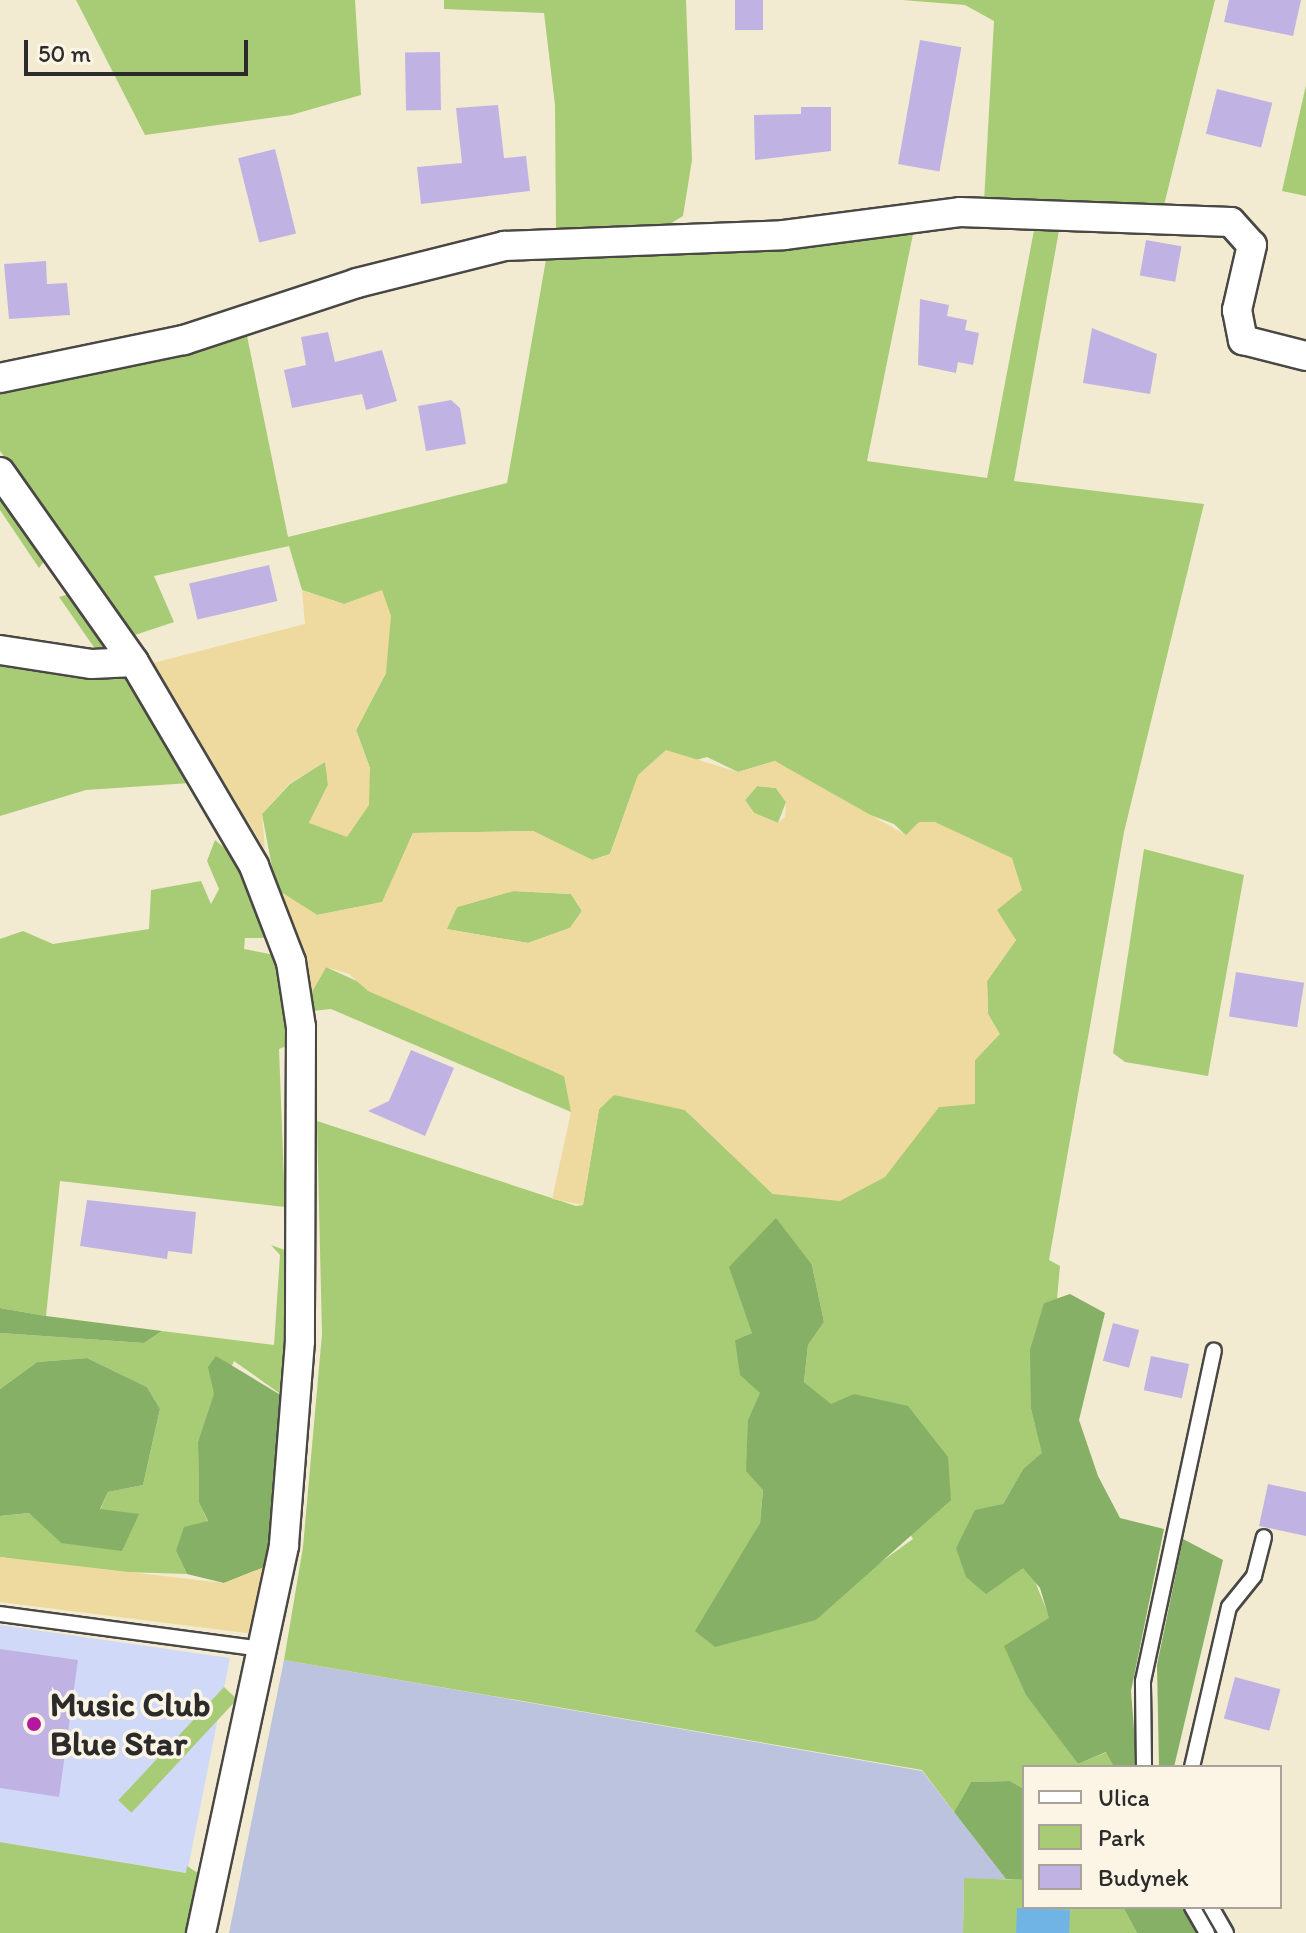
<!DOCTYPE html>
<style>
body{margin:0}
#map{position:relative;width:1306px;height:1933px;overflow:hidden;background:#f2ebd2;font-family:Itim,sans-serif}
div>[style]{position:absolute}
.built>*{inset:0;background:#d1d9f9}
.industrial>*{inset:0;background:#bbc3de}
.green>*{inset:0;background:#a8cc75;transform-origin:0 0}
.forest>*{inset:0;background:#86b066}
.sand>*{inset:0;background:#eeda9e}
.water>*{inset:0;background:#70b4e6;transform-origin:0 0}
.building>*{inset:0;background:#c0b3e3;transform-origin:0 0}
.roads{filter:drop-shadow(2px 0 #494844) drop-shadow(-2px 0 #494844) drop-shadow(0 2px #494844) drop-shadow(0 -2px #494844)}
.lane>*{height:14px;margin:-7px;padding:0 7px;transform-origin:7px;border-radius:7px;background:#fff}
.street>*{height:28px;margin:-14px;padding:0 14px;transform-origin:14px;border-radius:14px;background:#fff}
.dots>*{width:22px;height:22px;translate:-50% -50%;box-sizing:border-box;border:4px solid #fcf5e5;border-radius:50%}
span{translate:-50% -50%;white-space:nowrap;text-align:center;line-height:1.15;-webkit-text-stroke:7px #fcf5e5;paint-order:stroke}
.poi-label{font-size:34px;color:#2b2b2b;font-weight:700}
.left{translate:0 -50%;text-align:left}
.legend{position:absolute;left:1022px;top:1765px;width:260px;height:144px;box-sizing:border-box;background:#fcf5e5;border:2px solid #a8a49b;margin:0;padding:10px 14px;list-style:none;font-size:24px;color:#2b2b2b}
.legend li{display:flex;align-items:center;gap:16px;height:40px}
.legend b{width:40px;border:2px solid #a8a49b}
.scale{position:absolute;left:24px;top:40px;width:224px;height:36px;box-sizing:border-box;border:4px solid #2b2b2b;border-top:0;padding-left:10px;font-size:24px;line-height:28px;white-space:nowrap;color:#2b2b2b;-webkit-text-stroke:6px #fcf5e5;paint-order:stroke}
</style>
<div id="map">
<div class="built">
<div style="clip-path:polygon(0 1625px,230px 1658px,187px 1873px,0 1842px)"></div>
</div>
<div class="industrial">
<div style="clip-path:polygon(284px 1660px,922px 1771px,1006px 1879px,964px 1879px,963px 1933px,229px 1933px)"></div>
</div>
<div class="green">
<div style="clip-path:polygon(76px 0,355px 0,361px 95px,291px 115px,145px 135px)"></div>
<div style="clip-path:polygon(444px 0,686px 0,692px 160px,683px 216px,655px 233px,556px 229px,555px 105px,544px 13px,444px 9px)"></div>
<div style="clip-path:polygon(902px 0,1215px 0,1163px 209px,984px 202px,994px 21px,965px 5px)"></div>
<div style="clip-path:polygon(1306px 85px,1306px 196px,1282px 191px)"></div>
<div style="clip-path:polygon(evenodd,1035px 225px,1060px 225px,1014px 481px,1204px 504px,1124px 832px,1049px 1260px,1060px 1266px,1057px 1299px,1044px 1303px,1031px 1409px,1043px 1453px,1023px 1469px,1003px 1504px,1050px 1618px,1005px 1647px,1026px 1694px,1078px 1764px,1107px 1752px,1114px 1767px,1024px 1767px,1024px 1789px,1010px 1781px,971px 1782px,954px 1812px,922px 1770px,284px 1660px,303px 1547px,322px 1334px,317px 1121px,576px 1206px,583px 1205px,599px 1109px,614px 1095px,649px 1098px,685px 1110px,773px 1194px,917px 1132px,939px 1107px,975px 1103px,975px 1060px,999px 1034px,988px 1014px,987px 981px,1016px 940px,894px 824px,839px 803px,775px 761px,738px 772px,707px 757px,638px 776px,610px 854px,592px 860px,533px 831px,413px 833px,383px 902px,317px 915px,276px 889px,262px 814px,290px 784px,326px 761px,328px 785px,309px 823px,370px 768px,356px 730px,386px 673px,382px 591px,344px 604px,302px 590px,289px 546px,154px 576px,174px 622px,135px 635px,0 451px,0 385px,246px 331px,288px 537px,507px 483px,548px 248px,914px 229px,867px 461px,987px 478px,1035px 225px,812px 1265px,824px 1322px,808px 1345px,804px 1382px,831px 1405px,913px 1539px,867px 1572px,744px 1552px,760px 1523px,763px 1490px,748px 1421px,761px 1393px,735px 1340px,752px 1333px,812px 1265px)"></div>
<div style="clip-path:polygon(0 496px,46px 559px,39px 568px,0 510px)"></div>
<div style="clip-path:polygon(73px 593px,105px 644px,98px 653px,59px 597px)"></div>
<div style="clip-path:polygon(0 658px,129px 679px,190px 783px,86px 790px,0 816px)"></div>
<div style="clip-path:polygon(757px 786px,776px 788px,786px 802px,778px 823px,754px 813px,745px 800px)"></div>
<div style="clip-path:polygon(215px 840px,234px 856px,264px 923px,267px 938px,245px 938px,244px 949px,275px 955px,287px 1003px,289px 1045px,279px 1049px,285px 1207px,60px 1181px,46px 1316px,0 1308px,0 939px,23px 931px,53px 944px,149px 929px,151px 890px,201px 881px,211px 904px,219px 889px,207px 861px)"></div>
<div style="clip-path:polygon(1144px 849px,1244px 875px,1208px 1076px,1125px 1062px,1113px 1053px)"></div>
<div style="clip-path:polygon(513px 891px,571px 894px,582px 911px,570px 928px,528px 943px,446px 929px,457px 907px)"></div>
<div style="clip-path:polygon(326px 967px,564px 1076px,572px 1090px,571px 1112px,331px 1009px,312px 1011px,310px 995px)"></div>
<div style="clip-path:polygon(271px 1245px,290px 1252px,289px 1400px,234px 1361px,198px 1442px,199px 1503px,208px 1522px,176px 1551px,187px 1574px,93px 1571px,0 1557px,0 1516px,30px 1513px,61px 1543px,100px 1510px,108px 1492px,143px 1485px,160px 1409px,147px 1387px,87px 1358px,37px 1362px,0 1389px,0 1333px,144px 1343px,162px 1331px,274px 1345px,280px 1255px)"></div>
<div style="left:224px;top:1687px;width:18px;height:155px;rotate:43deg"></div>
<div style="clip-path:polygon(0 1842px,186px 1873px,187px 1866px,198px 1873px,193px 1933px,0 1933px)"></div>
<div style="clip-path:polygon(964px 1878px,1024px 1880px,1024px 1907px,1123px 1907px,1137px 1933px,963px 1933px)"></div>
</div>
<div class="forest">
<div style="clip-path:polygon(776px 1218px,812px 1265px,824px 1322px,808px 1345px,804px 1382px,831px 1404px,854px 1394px,908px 1406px,948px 1457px,951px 1500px,816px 1620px,715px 1647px,695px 1631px,760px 1523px,763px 1490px,746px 1471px,748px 1420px,760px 1393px,740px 1375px,735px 1340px,752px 1333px,729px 1267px)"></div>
<div style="clip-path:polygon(1070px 1294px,1105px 1313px,1079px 1420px,1098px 1476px,1120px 1518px,1164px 1529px,1131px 1691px,1137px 1767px,1114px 1767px,1106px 1752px,1078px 1764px,1026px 1695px,1004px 1646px,1049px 1618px,1040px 1588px,1023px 1568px,986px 1594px,966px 1577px,956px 1548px,975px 1510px,1003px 1504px,1023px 1469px,1042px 1453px,1031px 1409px,1030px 1350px,1044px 1303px)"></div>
<div style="clip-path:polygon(0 1308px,46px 1316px,162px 1331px,144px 1343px,0 1333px)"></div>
<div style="clip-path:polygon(216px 1356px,289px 1400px,272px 1564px,224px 1583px,187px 1574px,176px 1551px,184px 1527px,208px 1521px,199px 1503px,198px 1442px,214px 1394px,208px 1367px)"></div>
<div style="clip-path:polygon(87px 1358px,147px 1387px,160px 1409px,143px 1485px,108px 1492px,100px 1509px,139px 1514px,122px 1551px,61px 1543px,29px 1513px,0 1516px,0 1389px,37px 1362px)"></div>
<div style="clip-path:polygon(1183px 1539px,1223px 1560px,1174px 1767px,1159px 1767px,1157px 1665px)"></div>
<div style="clip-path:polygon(1010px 1781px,1024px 1789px,1024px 1880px,1006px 1879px,954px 1812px,971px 1782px)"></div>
<div style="clip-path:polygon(1123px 1907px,1183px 1907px,1198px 1933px,1137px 1933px)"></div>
</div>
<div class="sand">
<div style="clip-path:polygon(302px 590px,344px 604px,382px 590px,391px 616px,386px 673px,356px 730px,370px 768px,369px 805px,347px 837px,309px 823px,328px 785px,325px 762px,290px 783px,262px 814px,265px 850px,153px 663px,305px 624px)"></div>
<div style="clip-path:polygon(evenodd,666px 750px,738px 772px,775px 761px,906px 835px,919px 822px,935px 822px,1012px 858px,1022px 890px,997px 910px,1016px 940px,987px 981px,988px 1014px,1000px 1034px,975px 1060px,975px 1104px,939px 1107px,885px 1177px,840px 1201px,773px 1194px,685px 1110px,614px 1095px,599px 1109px,583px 1205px,552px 1199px,571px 1112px,564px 1076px,368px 991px,349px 974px,326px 967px,310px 995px,276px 889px,317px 915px,382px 902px,413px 833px,533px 831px,592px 860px,610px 854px,638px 775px,666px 750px,757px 786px,776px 788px,786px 802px,785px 817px,778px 823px,754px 813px,745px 800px,757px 786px,666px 750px,514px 891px,571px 894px,582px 911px,570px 928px,528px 943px,447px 929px,457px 907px,514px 891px)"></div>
<div style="clip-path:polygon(0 1557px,224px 1583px,272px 1564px,254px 1634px,0 1602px)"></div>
</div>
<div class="water">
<div style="left:1017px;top:1908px;width:53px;height:25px;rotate:2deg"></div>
</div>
<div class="building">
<div style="left:735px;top:0;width:28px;height:30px"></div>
<div style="clip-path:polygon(1229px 0,1301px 0,1293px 36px,1224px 22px)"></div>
<div style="left:920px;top:40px;width:42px;height:126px;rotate:10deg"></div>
<div style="left:440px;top:52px;width:58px;height:35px;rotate:89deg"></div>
<div style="left:1217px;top:89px;width:57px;height:46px;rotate:14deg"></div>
<div style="clip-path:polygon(498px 105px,504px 158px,526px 156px,530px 191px,421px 204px,417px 167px,462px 163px,456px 108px)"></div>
<div style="clip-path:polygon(801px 107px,831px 107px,831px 151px,755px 160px,754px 115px,801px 114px)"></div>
<div style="left:275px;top:149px;width:87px;height:38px;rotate:76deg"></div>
<div style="left:1146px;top:240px;width:36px;height:36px;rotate:10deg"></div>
<div style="clip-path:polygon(46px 261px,47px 284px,67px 283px,70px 315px,9px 319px,4px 264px)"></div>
<div style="clip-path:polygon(920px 299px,949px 305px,947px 316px,967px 320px,965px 330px,979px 333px,973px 365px,958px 362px,956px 373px,918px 365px)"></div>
<div style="clip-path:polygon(1092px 328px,1157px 354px,1150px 394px,1083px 383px)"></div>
<div style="clip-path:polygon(328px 332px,335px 362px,382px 350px,397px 401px,366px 410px,362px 394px,292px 408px,284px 370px,306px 365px,301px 337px)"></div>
<div style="clip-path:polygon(451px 400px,460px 408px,466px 444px,426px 451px,418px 406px)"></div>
<div style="left:269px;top:565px;width:37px;height:82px;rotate:77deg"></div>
<div style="left:1236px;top:972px;width:69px;height:45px;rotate:9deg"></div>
<div style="clip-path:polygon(411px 1050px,454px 1068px,425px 1136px,368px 1111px,389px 1101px)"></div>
<div style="clip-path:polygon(87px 1200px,196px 1212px,192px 1254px,168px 1251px,167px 1259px,80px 1246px)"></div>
<div style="left:1113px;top:1323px;width:27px;height:39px;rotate:15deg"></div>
<div style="left:1151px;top:1356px;width:39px;height:35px;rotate:12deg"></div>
<div style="clip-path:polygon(1268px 1484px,1306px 1492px,1306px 1536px,1259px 1526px)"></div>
<div style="clip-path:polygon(0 1649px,78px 1660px,59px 1797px,0 1788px)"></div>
<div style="left:1235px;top:1677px;width:47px;height:43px;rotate:15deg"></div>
</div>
<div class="roads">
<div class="lane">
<div style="left:0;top:1614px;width:265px;rotate:7.6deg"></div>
<div style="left:1144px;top:1767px;width:86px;rotate:-90.7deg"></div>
<div style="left:1143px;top:1681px;width:338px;rotate:-77.9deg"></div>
<div style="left:1192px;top:1767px;width:164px;rotate:-77deg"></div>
<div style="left:1229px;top:1607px;width:40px;rotate:-51deg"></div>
<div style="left:1254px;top:1576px;width:40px;rotate:-75.6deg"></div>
<div style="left:1192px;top:1907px;width:30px;rotate:60deg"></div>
<div style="left:1211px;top:1907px;width:30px;rotate:60deg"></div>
</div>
<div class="street">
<div style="left:0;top:378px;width:188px;rotate:-11.7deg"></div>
<div style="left:184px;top:340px;width:182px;rotate:-18.2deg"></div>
<div style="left:357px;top:283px;width:152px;rotate:-14.1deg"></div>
<div style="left:504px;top:246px;width:280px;rotate:-2.2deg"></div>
<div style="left:784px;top:235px;width:177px;rotate:-7.4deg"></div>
<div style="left:960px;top:212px;width:271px;rotate:2.1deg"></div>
<div style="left:1231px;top:222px;width:31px;rotate:48deg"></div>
<div style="left:1252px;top:245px;width:67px;rotate:103deg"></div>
<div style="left:1237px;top:310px;width:31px;rotate:79deg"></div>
<div style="left:1243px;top:340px;width:65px;rotate:14.3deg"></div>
<div style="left:0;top:472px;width:232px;rotate:54.8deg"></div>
<div style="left:134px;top:662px;width:237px;rotate:59.5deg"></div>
<div style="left:254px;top:866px;width:103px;rotate:68.9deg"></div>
<div style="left:291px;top:962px;width:66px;rotate:81.3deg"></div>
<div style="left:301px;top:1027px;width:314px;rotate:90.2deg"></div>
<div style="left:300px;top:1341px;width:206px;rotate:94.5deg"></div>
<div style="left:284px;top:1546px;width:396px;rotate:102.1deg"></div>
<div style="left:0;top:650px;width:93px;rotate:8.7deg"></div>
<div style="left:92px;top:664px;width:42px;rotate:-2.7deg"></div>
</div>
</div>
<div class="dots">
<div style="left:34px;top:1724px;background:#b5179e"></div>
</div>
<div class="poi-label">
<span class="left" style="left:50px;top:1724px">Music Club<br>Blue Star</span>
</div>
<ul class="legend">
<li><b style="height:10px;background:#fff"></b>Ulica</li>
<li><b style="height:22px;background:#a8cc75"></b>Park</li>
<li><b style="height:22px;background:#c0b3e3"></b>Budynek</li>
</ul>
<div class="scale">50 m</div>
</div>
